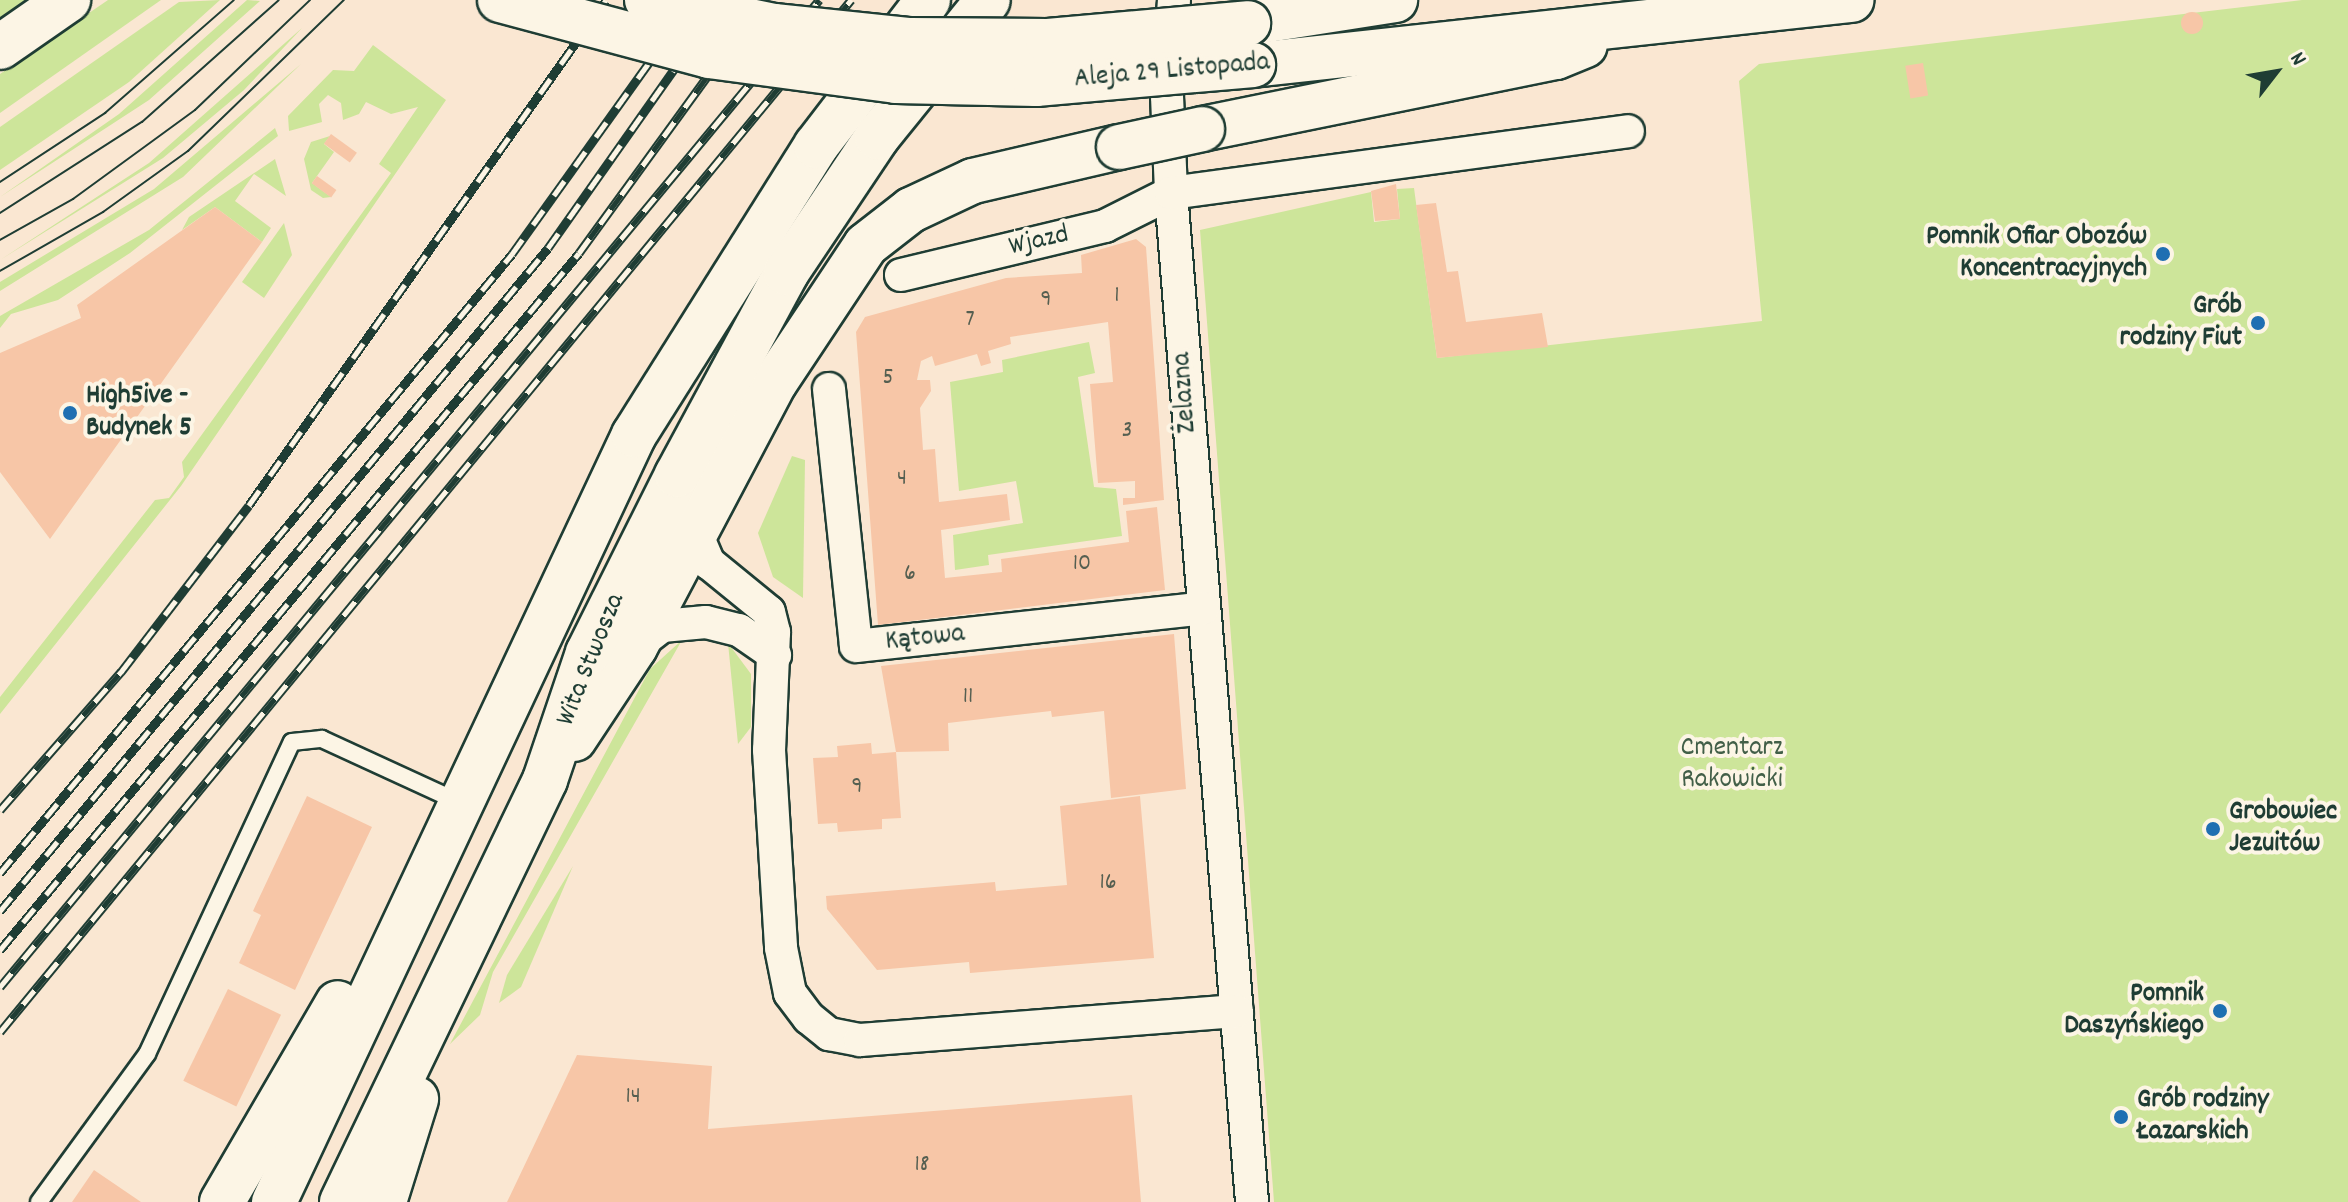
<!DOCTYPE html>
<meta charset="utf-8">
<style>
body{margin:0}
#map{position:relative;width:2348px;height:1202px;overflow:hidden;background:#fae7d2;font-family:Dekko,sans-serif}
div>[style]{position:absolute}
.green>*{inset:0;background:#cde59a}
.building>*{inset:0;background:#f7c6a7;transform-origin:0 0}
.round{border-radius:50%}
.roads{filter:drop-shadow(2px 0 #1f3d34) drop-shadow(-2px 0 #1f3d34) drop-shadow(0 2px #1f3d34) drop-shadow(0 -2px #1f3d34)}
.lane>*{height:16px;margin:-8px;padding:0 8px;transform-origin:8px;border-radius:8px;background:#fcf5e5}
.street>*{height:32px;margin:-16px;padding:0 16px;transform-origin:16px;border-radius:16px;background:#fcf5e5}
.primary>*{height:44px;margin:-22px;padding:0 22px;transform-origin:22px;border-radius:22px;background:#fcf5e5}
.tram>*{height:2px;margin:-1px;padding:0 1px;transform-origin:1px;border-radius:1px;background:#1f3d34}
.rail>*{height:9px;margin-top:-4.5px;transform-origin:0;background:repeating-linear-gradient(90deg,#fcf5e5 0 18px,#1f3d34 0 36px);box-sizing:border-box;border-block:2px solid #1f3d34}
.bridges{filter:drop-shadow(2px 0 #1f3d34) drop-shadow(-2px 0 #1f3d34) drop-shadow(0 2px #1f3d34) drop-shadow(0 -2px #1f3d34)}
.primary-bridge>*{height:44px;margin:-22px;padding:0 22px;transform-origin:22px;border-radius:22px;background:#fcf5e5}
.dots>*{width:22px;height:22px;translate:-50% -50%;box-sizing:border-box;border:4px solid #fcf5e5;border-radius:50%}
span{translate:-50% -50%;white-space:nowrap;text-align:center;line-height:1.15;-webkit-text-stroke:8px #fcf5e5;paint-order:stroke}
.number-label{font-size:24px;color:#555f51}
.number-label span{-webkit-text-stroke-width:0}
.street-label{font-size:28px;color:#1f3d34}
.poi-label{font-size:28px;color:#1f3d34;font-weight:700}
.right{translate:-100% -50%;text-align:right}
.left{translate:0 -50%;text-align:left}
.park-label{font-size:28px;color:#425f48}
.north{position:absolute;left:2236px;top:32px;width:80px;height:80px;-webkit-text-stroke:6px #fcf5e5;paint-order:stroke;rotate:59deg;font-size:22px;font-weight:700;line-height:32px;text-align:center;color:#1f3d34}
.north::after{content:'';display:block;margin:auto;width:28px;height:36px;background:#1f3d34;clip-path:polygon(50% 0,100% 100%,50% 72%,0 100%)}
</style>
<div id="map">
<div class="green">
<div style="clip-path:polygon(0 0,31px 0,0 22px)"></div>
<div style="clip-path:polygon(108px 0,161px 0,0 113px,0 74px)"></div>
<div style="clip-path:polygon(220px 0,129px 82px,0 170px,0 127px,179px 2px)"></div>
<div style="clip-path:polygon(247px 0,260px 1px,149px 100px,0 197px,119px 114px)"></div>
<div style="clip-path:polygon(2302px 0,2348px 0,2348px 1202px,1274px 1202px,1200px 230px,1371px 192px,1374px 222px,1400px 219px,1397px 189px,1414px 188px,1437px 358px,1762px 321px,1739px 81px,1759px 64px)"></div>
<div style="clip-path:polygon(302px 28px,244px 90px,163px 158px,0 260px,149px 163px)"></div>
<div style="clip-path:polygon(373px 45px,446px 100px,181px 486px,0 714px,0 697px,155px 500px,169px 498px,184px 477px,182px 462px,391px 173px,379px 164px,418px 107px,391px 114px,366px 102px,359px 114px,343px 120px,341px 103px,328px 95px,319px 104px,322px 122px,289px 131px,288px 116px,333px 70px,354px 71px)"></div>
<div style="clip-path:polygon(301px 64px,183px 177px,0 291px,0 282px,154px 189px)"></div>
<div style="clip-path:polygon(275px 128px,278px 136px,130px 253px,58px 300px,11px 314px,0 328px,0 316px,149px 230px)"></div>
<div style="clip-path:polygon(330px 136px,324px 144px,334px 152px,312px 183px,331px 197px,323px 198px,311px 190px,304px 159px,311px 142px)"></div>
<div style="clip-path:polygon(275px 159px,286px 196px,254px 174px,235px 201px,271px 228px,262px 242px,215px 207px,182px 230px,189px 217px)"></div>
<div style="clip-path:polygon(284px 223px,292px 255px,264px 298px,242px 282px)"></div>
<div style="clip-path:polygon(1089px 342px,1095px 373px,1078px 377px,1094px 487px,1116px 489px,1122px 536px,988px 555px,989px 565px,955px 570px,953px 535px,1023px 523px,1016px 481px,959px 491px,950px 382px,1003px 372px,1002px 360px)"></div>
<div style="clip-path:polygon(792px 456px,805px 460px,803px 598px,773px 577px,758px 533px)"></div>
<div style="clip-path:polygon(682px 640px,493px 972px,480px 1015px,450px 1044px,650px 669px)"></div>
<div style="clip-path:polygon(728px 643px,751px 674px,751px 727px,738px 744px)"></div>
<div style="clip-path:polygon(573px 866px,521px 987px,499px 1003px,507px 975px)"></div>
</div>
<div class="building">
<div class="round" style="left:2181px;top:12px;width:22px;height:22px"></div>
<div style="left:1923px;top:63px;width:33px;height:18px;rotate:81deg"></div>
<div style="left:331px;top:134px;width:32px;height:12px;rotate:36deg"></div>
<div style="left:317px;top:176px;width:24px;height:9px;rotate:36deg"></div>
<div style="clip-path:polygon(1396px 184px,1400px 219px,1375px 221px,1371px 191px)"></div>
<div style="clip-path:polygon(1436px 203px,1447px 272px,1458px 271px,1466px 322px,1542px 313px,1548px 347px,1437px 358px,1416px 205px)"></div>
<div style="clip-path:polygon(215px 207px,262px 242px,50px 539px,0 472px,0 353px,81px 318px,77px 305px)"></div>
<div style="clip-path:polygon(1136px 239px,1146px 247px,1164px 500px,1123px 505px,1123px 498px,1135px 498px,1135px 481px,1098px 483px,1090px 384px,1113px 382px,1108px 322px,1010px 337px,1011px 344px,988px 351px,991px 363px,981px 366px,977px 354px,935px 366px,932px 356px,921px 361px,917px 380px,930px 380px,931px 391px,920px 408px,923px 450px,935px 449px,939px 502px,1007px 494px,1010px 520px,941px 530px,945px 578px,1002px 572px,1001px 559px,1129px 542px,1126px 511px,1157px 507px,1165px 590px,878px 625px,856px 332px,865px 317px,1006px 278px,1082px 273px,1081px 255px)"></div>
<div style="clip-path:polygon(1174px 634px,1186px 789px,1111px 798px,1104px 711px,1052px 717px,1051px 711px,948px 723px,949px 751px,896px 752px,901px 818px,882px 819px,882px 829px,838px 832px,837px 823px,818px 824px,813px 758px,838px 757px,837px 746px,871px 743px,872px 754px,896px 752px,881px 666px)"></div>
<div style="clip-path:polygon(307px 796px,372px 827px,295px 990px,239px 963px,261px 915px,253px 911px)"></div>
<div style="clip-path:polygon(1140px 796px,1154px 958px,970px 973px,969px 962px,877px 970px,827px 909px,826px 896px,995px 882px,996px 891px,1067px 885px,1060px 806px)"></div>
<div style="left:228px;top:989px;width:59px;height:102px;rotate:26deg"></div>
<div style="clip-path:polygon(577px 1055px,712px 1066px,708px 1129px,1132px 1095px,1141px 1202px,507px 1202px)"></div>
<div style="clip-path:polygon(94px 1170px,141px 1202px,72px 1202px)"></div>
</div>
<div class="roads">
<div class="lane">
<div style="left:39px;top:1202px;width:183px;rotate:-53.9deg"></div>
<div style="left:147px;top:1054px;width:344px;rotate:-65.1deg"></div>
<div style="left:292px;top:742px;width:30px;rotate:-6deg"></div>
<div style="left:322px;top:739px;width:151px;rotate:24.7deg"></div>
</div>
<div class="street">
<div style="left:1174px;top:0;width:96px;rotate:94.2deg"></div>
<div style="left:1167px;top:96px;width:97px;rotate:87.6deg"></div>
<div style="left:1171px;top:193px;width:1012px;rotate:85.41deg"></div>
<div style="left:901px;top:275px;width:210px;rotate:-13.5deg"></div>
<div style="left:1105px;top:226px;width:74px;rotate:-26.6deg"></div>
<div style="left:1171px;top:193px;width:461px;rotate:-7.7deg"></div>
<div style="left:829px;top:389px;width:258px;rotate:84deg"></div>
<div style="left:856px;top:646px;width:349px;rotate:-6.2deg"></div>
<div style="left:696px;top:533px;width:33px;rotate:67deg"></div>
<div style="left:709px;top:563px;width:77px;rotate:39.2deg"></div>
<div style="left:769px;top:612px;width:21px;rotate:76deg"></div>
<div style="left:774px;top:632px;width:118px;rotate:92.4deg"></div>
<div style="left:769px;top:750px;width:198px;rotate:86.5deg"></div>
<div style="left:781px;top:948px;width:46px;rotate:78.7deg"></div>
<div style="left:790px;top:993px;width:31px;rotate:53deg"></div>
<div style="left:809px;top:1018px;width:26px;rotate:39deg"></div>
<div style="left:829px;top:1034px;width:32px;rotate:11deg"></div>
<div style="left:860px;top:1040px;width:378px;rotate:-4.4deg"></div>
<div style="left:635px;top:647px;width:34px;rotate:-38deg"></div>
<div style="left:662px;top:626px;width:44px;rotate:-5.2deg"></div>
<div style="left:706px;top:622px;width:34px;rotate:14deg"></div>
<div style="left:739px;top:630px;width:44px;rotate:34.8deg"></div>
</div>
<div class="primary">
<div style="left:1248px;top:23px;width:149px;rotate:-8.9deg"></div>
<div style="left:0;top:47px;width:83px;rotate:-34.7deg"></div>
<div style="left:1253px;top:65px;width:602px;rotate:-6.2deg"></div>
<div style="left:1202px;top:129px;width:361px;rotate:-11.5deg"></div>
<div style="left:1556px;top:57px;width:31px;rotate:-22deg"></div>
<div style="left:574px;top:739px;width:110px;rotate:-56.5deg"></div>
<div style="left:635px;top:647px;width:300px;rotate:-62.2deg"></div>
<div style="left:775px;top:382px;width:164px;rotate:-56.4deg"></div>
<div style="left:866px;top:245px;width:57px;rotate:-37.9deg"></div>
<div style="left:911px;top:210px;width:68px;rotate:-25.1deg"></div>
<div style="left:973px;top:181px;width:150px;rotate:-13.1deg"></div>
<div style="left:222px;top:1202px;width:230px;rotate:-59.8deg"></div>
<div style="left:274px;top:1202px;width:847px;rotate:-64.86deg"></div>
<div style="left:634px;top:435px;width:342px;rotate:-57.8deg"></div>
<div style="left:816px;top:146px;width:184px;rotate:-52.5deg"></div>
<div style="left:342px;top:1202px;width:468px;rotate:-64.3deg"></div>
<div style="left:545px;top:780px;width:134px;rotate:-71.3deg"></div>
<div style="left:588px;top:653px;width:199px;rotate:-63.4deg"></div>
<div style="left:677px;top:475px;width:230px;rotate:-61.6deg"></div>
<div style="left:786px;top:273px;width:164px;rotate:-56.2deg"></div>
<div style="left:877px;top:137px;width:176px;rotate:-51deg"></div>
<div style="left:384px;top:1202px;width:108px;rotate:-72.7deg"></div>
</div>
</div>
<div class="tram">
<div style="left:0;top:182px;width:126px;rotate:-33.3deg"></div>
<div style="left:105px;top:113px;width:171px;rotate:-41.2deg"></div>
<div style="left:0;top:213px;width:169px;rotate:-32.7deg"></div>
<div style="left:142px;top:122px;width:183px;rotate:-41.7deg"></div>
<div style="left:0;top:240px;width:84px;rotate:-29.3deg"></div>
<div style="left:73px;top:199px;width:151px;rotate:-36.1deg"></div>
<div style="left:195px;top:110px;width:159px;rotate:-43.7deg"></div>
<div style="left:0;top:271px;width:119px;rotate:-29.8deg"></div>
<div style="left:103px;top:212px;width:105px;rotate:-35.7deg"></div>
<div style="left:188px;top:151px;width:217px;rotate:-44.1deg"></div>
</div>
<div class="rail">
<div style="left:0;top:810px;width:184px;rotate:-48.8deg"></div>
<div style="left:121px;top:672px;width:210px;rotate:-52.5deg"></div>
<div style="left:249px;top:505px;width:618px;rotate:-54.74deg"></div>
<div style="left:0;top:873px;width:803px;rotate:-50.4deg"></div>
<div style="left:512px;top:254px;width:312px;rotate:-54.4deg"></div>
<div style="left:0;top:911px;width:860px;rotate:-50.42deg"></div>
<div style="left:548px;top:248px;width:304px;rotate:-54.8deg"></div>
<div style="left:0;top:950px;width:906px;rotate:-50.28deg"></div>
<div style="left:579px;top:253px;width:313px;rotate:-54deg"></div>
<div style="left:0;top:987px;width:1283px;rotate:-50.31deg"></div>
<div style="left:0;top:1032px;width:1338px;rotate:-50.49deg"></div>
</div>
<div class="bridges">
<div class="primary-bridge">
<div style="left:500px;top:0;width:216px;rotate:15deg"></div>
<div style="left:709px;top:56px;width:189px;rotate:7.6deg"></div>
<div style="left:896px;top:81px;width:140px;rotate:1.2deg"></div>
<div style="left:1036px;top:84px;width:218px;rotate:-5deg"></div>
<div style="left:647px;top:0;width:130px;rotate:11.6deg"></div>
<div style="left:774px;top:26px;width:137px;rotate:5.9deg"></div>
<div style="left:910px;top:40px;width:138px;rotate:0.4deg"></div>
<div style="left:1048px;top:41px;width:201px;rotate:-5.1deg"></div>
<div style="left:1119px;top:147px;width:85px;rotate:-12.2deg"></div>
</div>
</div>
<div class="dots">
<div style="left:2163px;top:254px;background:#1f6fb2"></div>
<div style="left:2258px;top:323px;background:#1f6fb2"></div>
<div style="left:70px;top:413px;background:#1f6fb2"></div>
<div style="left:2213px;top:829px;background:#1f6fb2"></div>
<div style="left:2220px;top:1011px;background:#1f6fb2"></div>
<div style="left:2121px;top:1117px;background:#1f6fb2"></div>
</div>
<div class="number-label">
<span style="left:1117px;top:297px">1</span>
<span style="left:1046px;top:301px">9</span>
<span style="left:970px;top:321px">7</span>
<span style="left:888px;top:379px">5</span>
<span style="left:1127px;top:432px">3</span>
<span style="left:902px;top:480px">4</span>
<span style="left:1082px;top:565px">10</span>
<span style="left:910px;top:575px">6</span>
<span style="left:968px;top:698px">11</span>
<span style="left:857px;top:788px">9</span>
<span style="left:1108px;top:884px">16</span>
<span style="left:633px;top:1098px">14</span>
<span style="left:922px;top:1166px">18</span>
</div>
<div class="street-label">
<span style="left:1172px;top:72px;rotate:-5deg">Aleja 29 Listopada</span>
<span style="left:1039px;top:242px;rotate:-13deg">Wjazd</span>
<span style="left:1186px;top:393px;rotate:-94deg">Żelazna</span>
<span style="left:925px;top:639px;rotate:-6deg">Kątowa</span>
<span style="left:592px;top:660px;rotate:-68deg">Wita Stwosza</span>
</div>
<div class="poi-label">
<span class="right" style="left:2147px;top:254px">Pomnik Ofiar Obozów<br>Koncentracyjnych</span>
<span class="right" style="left:2242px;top:323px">Grób<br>rodziny Fiut</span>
<span class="left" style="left:86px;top:413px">High5ive -<br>Budynek 5</span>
<span class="left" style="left:2229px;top:829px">Grobowiec<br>Jezuitów</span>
<span class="right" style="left:2204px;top:1011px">Pomnik<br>Daszyńskiego</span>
<span class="left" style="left:2137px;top:1117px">Grób rodziny<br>Łazarskich</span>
</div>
<div class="park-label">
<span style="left:1732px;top:765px">Cmentarz<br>Rakowicki</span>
</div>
<div class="north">N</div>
</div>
